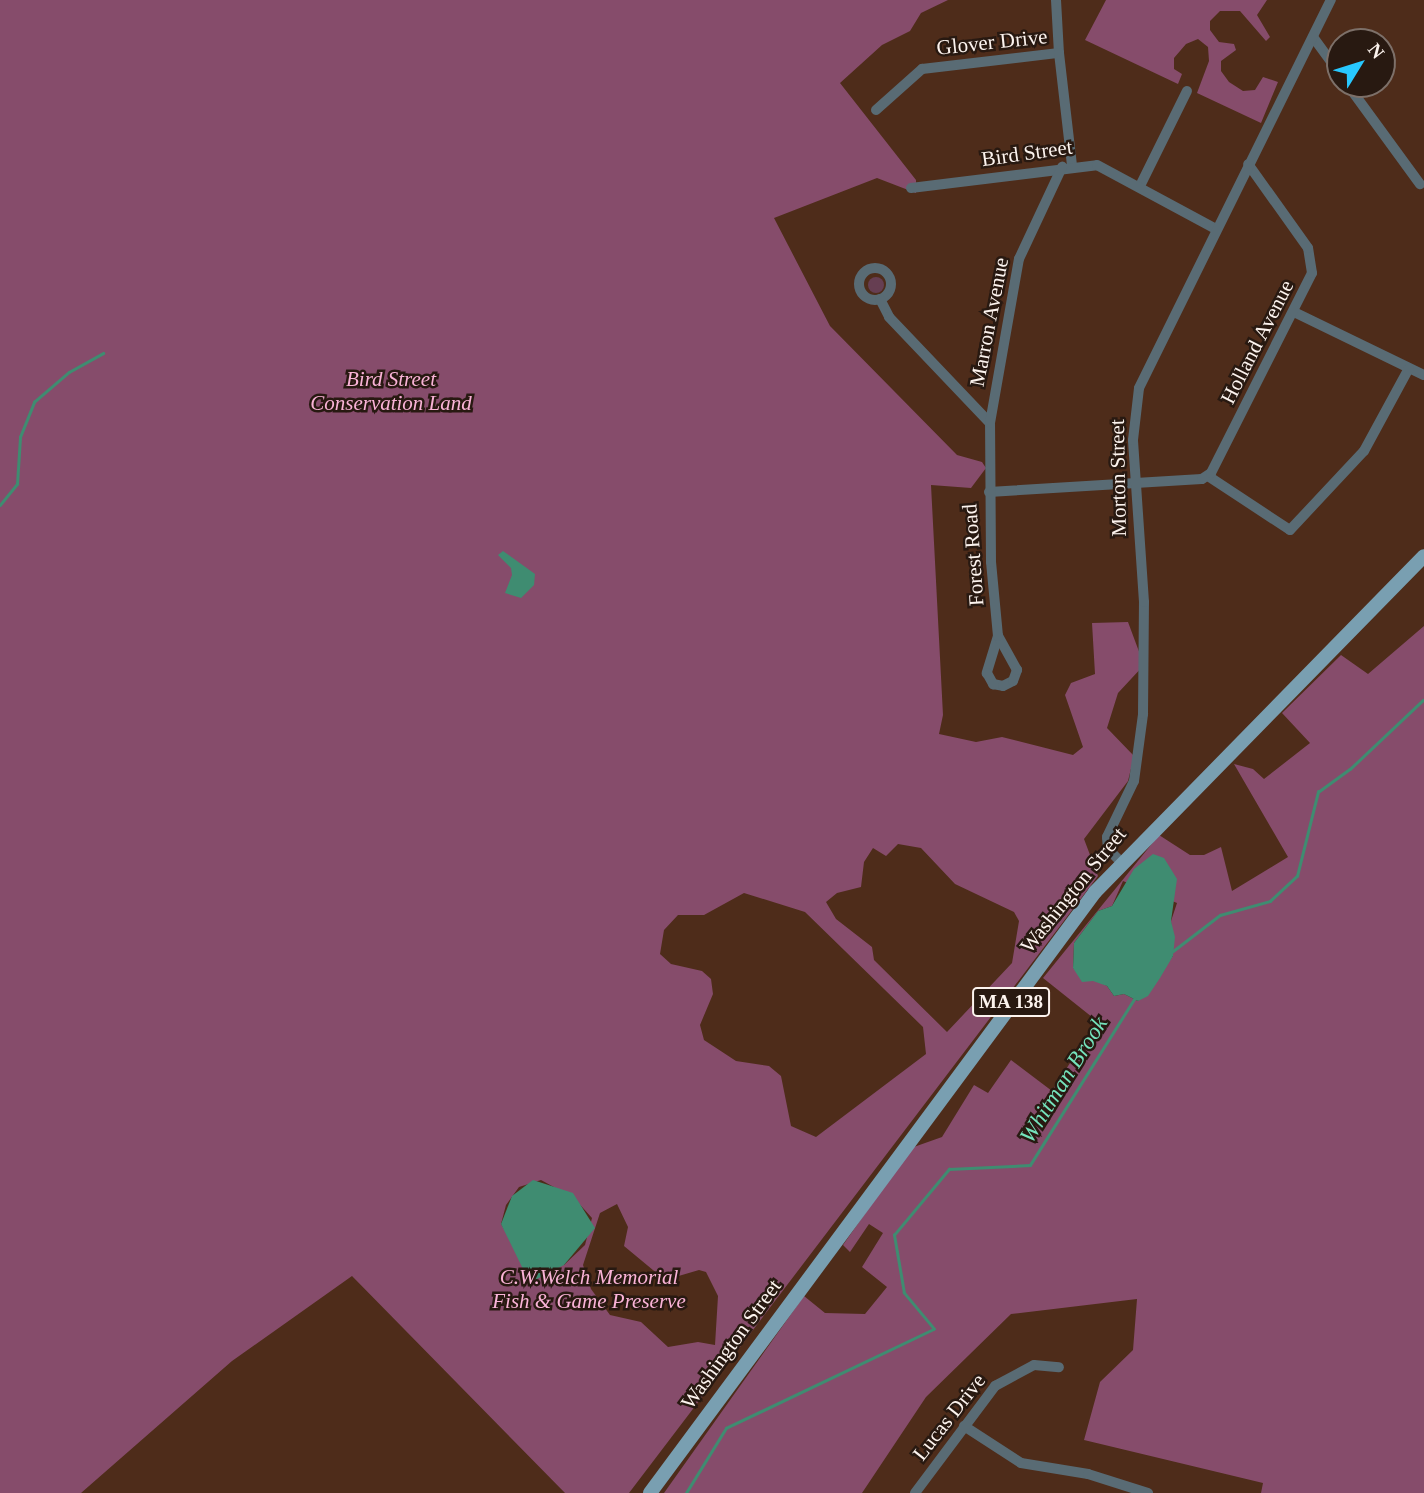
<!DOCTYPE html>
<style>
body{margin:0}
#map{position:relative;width:1424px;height:1493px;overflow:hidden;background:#4e2c1a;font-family:Georgia,serif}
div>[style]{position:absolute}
.green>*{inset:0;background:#663e52}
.round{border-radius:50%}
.forest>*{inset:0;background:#864c6b}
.water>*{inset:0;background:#3f8c71}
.stream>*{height:2.5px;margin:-1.25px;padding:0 1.25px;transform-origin:1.25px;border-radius:1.25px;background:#3f8c71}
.minor>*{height:10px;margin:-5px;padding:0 5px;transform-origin:5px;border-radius:5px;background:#596b74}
.minor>.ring{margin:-5px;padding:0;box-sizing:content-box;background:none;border:10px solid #596b74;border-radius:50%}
.major>*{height:14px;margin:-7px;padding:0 7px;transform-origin:7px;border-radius:7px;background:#799fb1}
span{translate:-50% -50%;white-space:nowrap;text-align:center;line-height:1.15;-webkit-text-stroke:5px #281911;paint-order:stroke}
.shield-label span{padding:2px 5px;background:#281911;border:2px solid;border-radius:5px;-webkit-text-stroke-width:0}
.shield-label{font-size:19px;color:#fcf3ee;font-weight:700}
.street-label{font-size:21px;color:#fcf3ee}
.park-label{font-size:21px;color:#fab3d7;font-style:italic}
.water-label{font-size:23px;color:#75e3bc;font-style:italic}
.north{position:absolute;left:1326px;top:28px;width:70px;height:70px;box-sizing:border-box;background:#281911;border:2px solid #7d7069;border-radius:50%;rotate:52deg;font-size:19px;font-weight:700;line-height:28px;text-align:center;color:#fcf3ee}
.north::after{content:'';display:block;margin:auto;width:24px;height:32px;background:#28c8ff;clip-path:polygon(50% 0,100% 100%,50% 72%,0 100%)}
</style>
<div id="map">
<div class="green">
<div class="round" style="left:868px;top:277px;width:16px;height:16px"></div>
</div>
<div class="forest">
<div style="clip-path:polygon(evenodd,0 0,948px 0,921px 13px,910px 31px,882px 45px,840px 83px,916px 180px,916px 193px,877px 178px,774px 218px,830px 326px,957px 455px,982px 462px,986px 468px,971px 488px,931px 485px,943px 715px,939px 734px,976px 742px,1002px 737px,1073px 755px,1083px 747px,1065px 695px,1071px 683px,1095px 674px,1092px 623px,1128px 622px,1144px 665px,1118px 693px,1107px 728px,1134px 756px,1128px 781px,1084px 839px,1098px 876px,629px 1493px,565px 1493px,352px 1276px,232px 1361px,81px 1493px,0 1493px,0 0,898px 844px,921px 848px,955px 884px,1014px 912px,1019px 921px,1012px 963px,947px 1032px,874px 960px,872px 947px,836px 919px,826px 902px,837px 893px,861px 887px,864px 862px,873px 848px,886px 856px,898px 844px,0 0,744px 893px,805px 912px,923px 1027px,926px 1054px,816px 1137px,791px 1126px,781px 1076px,769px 1066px,736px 1061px,704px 1040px,700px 1025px,713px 994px,711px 979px,702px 971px,671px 964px,660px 954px,664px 930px,678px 915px,704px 915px,744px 893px,0 0,541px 1180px,574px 1198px,592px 1218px,585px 1245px,564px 1265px,509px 1237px,501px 1224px,506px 1205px,519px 1187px,541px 1180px,0 0,617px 1204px,628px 1227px,624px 1246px,665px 1280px,699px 1270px,706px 1272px,718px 1296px,715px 1345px,698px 1342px,668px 1347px,641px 1322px,610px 1315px,591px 1289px,583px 1265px,600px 1213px,617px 1204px)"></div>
<div style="clip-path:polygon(1106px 0,1267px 0,1257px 15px,1270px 37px,1266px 41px,1240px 11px,1220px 11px,1210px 21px,1210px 30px,1219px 42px,1234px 44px,1236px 50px,1221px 61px,1221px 71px,1229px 82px,1243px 91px,1255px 90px,1263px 77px,1278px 82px,1261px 123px,1197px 93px,1209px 61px,1208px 47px,1198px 39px,1186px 44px,1174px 58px,1174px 69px,1182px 74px,1178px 84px,1085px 40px)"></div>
<div style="clip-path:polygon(evenodd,1424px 626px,1424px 1493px,1261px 1493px,1263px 1483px,1084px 1440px,1100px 1382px,1133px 1350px,1137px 1299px,1011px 1314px,926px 1397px,862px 1493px,664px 1493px,804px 1296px,825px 1313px,865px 1314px,887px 1287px,862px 1267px,883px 1233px,869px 1224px,850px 1252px,843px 1245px,911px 1148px,942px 1137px,974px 1085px,988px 1093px,1011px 1060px,1052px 1091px,1097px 1021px,1043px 978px,1159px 835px,1190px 855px,1204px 855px,1221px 847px,1232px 891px,1288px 857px,1234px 764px,1253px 769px,1264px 779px,1310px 743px,1282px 713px,1341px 655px,1368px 674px,1424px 626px,1123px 881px,1177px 903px,1171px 921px,1173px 956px,1138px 1001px,1124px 994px,1114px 996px,1107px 986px,1073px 968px,1074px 943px,1098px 911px,1112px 906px,1123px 881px)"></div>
</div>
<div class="water">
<div style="clip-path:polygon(503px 551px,535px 574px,534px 585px,521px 598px,505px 593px,512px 575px,511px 568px,498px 555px)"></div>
<div style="clip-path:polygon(1153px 854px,1164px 858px,1177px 879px,1171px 921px,1175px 937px,1173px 956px,1160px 978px,1148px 996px,1138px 1001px,1124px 994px,1114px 996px,1107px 986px,1093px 981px,1082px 982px,1073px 968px,1074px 943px,1098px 911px,1112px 906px,1134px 869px)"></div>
<div style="clip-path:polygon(533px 1180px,573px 1193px,595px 1228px,564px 1265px,535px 1280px,522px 1267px,501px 1224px,512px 1196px)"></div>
</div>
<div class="stream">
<div style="left:0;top:505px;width:27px;rotate:-51deg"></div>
<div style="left:17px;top:484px;width:47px;rotate:-86.3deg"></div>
<div style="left:20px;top:437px;width:38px;rotate:-68deg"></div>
<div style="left:34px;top:402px;width:46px;rotate:-40.6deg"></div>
<div style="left:69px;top:372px;width:39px;rotate:-29deg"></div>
<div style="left:1173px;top:951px;width:59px;rotate:-37.5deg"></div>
<div style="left:1220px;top:915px;width:52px;rotate:-15.6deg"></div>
<div style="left:1270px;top:901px;width:37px;rotate:-43deg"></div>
<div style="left:1297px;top:876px;width:87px;rotate:-76deg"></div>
<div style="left:1318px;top:792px;width:39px;rotate:-36deg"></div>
<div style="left:1350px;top:769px;width:100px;rotate:-43.4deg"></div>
<div style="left:686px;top:1493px;width:76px;rotate:-58.4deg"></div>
<div style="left:726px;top:1428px;width:230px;rotate:-25.5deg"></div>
<div style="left:934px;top:1329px;width:47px;rotate:-129.8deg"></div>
<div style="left:904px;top:1293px;width:59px;rotate:-99.8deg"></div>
<div style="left:894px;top:1235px;width:86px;rotate:-50.2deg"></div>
<div style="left:949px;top:1169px;width:81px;rotate:-2.8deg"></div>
<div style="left:1030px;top:1165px;width:196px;rotate:-57.9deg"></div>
</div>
<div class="minor">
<div style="left:1056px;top:0;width:53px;rotate:86.8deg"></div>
<div style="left:1313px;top:37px;width:46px;rotate:53.9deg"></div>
<div style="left:1347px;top:84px;width:124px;rotate:53.9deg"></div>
<div style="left:876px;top:110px;width:62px;rotate:-41.7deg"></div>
<div style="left:922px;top:69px;width:138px;rotate:-6.7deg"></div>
<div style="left:1059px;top:53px;width:114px;rotate:83.4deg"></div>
<div style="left:1140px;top:186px;width:106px;rotate:-63.7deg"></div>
<div style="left:911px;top:188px;width:187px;rotate:-7deg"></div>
<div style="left:1097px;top:165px;width:135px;rotate:28.3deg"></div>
<div class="ring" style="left:859px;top:268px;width:22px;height:22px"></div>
<div style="left:880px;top:299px;width:20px;rotate:63deg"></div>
<div style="left:889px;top:317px;width:146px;rotate:46.4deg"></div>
<div style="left:1294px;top:312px;width:144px;rotate:25.9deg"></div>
<div style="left:1208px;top:476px;width:98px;rotate:33.4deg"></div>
<div style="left:1290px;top:530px;width:108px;rotate:-46.9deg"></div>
<div style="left:1364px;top:451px;width:94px;rotate:-61.5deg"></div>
<div style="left:989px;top:492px;width:213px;rotate:-3.5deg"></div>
<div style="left:1202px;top:479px;width:11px;rotate:-34deg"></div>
<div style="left:1211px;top:473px;width:224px;rotate:-63.2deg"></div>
<div style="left:1312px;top:273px;width:25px;rotate:-99deg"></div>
<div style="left:1308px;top:248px;width:103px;rotate:-125.5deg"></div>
<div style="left:998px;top:636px;width:39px;rotate:107deg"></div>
<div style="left:987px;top:673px;width:13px;rotate:61deg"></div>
<div style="left:993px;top:684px;width:10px;rotate:11deg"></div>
<div style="left:1003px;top:686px;width:11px;rotate:-27deg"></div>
<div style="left:1013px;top:681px;width:12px;rotate:-70deg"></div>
<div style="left:1017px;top:670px;width:39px;rotate:-119deg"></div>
<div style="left:998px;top:636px;width:74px;rotate:-95.4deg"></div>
<div style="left:991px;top:562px;width:139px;rotate:-90.4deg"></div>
<div style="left:990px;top:423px;width:167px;rotate:-80deg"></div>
<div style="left:1019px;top:259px;width:102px;rotate:-64.9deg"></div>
<div style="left:1121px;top:862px;width:18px;rotate:-135deg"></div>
<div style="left:1108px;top:849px;width:12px;rotate:-95deg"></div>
<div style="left:1107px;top:837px;width:62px;rotate:-64.3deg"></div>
<div style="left:1134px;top:781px;width:68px;rotate:-82.3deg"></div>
<div style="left:1143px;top:714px;width:112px;rotate:-89.5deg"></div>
<div style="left:1144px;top:602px;width:162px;rotate:-93.9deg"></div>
<div style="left:1133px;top:440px;width:52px;rotate:-83.4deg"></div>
<div style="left:1139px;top:388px;width:433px;rotate:-63.7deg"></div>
<div style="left:964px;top:1426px;width:68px;rotate:33deg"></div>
<div style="left:1021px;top:1463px;width:68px;rotate:9.3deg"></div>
<div style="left:1088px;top:1474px;width:63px;rotate:17.6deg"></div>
<div style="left:915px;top:1493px;width:134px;rotate:-53.2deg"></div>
<div style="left:995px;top:1386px;width:44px;rotate:-28.3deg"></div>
<div style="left:1034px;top:1365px;width:25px;rotate:5deg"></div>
</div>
<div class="major">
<div style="left:650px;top:1493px;width:748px;rotate:-53.48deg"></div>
<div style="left:1095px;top:892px;width:470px;rotate:-45.6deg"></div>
</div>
<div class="shield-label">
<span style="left:1011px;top:1002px">MA 138</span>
</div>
<div class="street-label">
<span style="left:992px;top:42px;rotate:-6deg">Glover Drive</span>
<span style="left:1027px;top:153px;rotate:-8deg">Bird Street</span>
<span style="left:989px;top:322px;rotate:-79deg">Marron Avenue</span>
<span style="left:1257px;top:342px;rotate:-63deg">Holland Avenue</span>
<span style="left:1118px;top:478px;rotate:-91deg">Morton Street</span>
<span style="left:973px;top:555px;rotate:-94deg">Forest Road</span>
<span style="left:1073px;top:890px;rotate:-51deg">Washington Street</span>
<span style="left:731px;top:1344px;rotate:-54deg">Washington Street</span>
<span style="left:949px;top:1417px;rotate:-52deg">Lucas Drive</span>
</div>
<div class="park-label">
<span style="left:391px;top:391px">Bird Street<br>Conservation Land</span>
<span style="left:589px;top:1289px">C.W.Welch Memorial<br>Fish &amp; Game Preserve</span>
</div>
<div class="water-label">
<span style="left:1064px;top:1080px;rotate:-58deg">Whitman Brook</span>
</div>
<div class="north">N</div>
</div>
